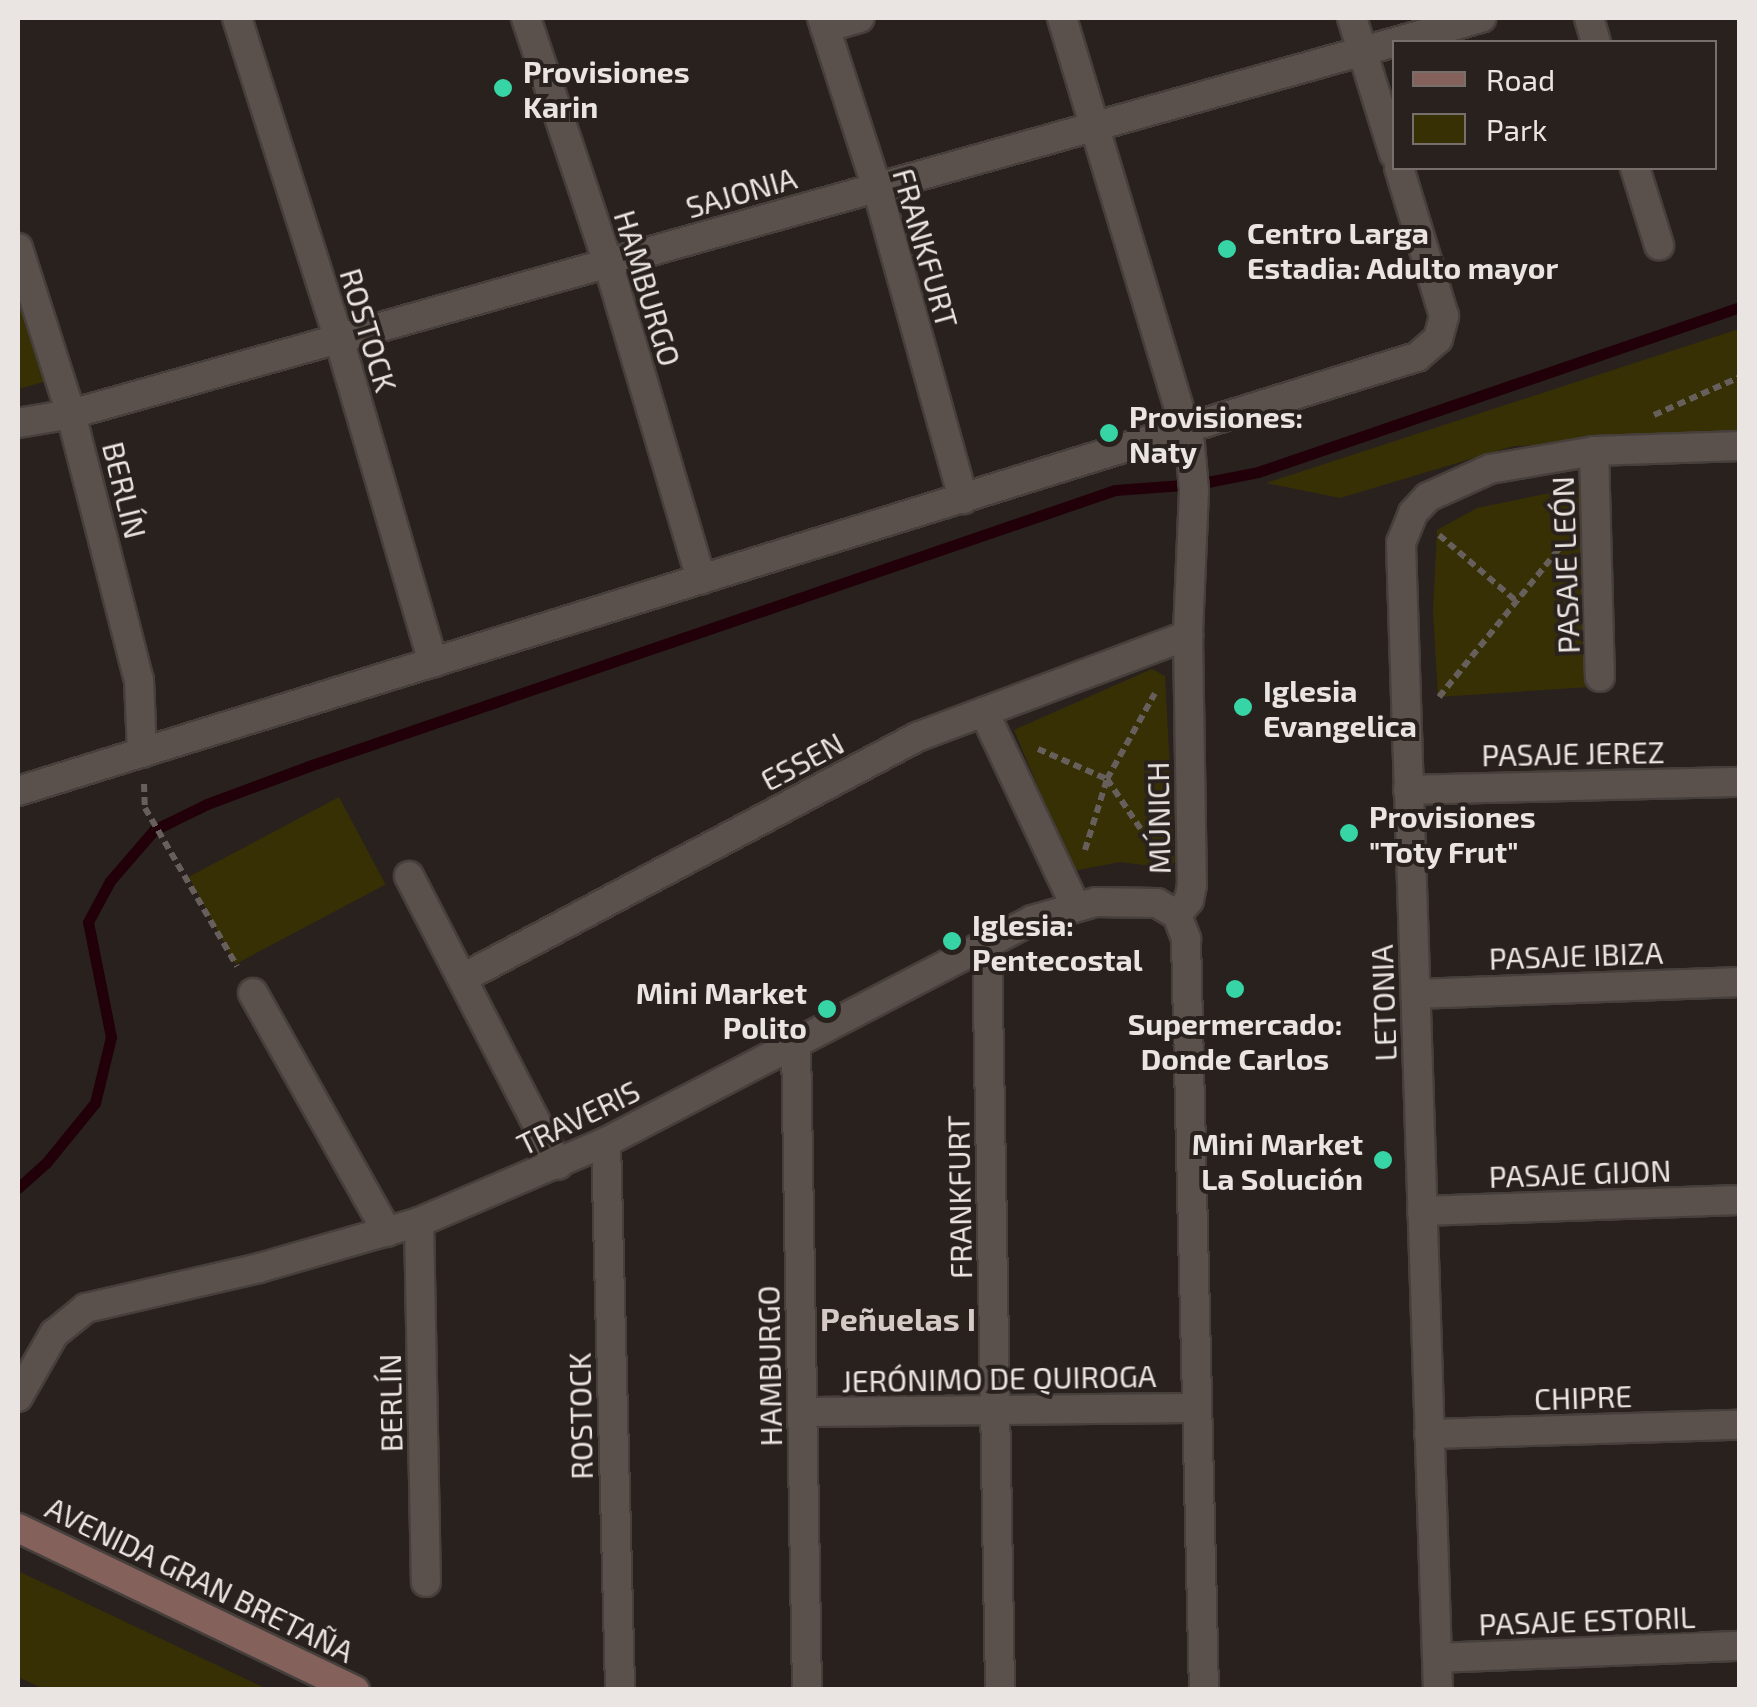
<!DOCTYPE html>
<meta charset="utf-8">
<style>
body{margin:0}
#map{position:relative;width:1757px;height:1707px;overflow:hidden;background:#29211d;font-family:"Exo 2",sans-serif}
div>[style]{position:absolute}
.green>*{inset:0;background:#383005;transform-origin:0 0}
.stream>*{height:11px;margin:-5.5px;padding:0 5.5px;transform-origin:5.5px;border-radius:5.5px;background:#210009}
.path>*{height:6px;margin-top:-3px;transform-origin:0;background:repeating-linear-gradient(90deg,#665f5b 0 8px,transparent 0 13px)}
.roads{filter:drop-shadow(2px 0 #463f3c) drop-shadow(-2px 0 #463f3c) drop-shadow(0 2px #463f3c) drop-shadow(0 -2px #463f3c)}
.minor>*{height:28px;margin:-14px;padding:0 14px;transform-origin:14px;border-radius:14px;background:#5a514c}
.secondary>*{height:28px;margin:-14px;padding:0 14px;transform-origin:14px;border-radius:14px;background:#84625b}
.dots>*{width:28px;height:28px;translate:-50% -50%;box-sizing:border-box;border:5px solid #29211d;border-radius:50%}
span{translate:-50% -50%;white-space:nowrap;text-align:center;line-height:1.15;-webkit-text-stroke:8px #29211d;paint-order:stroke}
.poi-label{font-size:30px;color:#eae5e2;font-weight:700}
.left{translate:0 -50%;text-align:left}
.right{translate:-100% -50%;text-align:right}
.street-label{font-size:30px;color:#eae5e2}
.neighbourhood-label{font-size:32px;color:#d5cac5;font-weight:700}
.frame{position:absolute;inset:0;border:20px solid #eae5e2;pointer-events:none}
.legend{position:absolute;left:1392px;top:40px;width:325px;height:130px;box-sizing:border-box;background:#29211d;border:2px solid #766f6c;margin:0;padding:12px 18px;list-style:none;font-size:30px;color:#eae5e2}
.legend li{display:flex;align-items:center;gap:20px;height:50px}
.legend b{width:50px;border:2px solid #766f6c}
</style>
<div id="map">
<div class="green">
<div style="clip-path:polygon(18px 303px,47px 381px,18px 389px)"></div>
<div style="clip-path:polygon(1739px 329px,1739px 439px,1514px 446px,1340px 498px,1266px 483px)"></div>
<div style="clip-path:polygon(1584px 486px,1590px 687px,1438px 697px,1433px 611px,1437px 530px,1477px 508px)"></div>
<div style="clip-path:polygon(1152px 669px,1165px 676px,1175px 862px,1166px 868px,1120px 862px,1073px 871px,1014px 730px)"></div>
<div style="left:339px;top:797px;width:99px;height:170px;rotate:62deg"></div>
<div style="clip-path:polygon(18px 1571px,267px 1689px,44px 1689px,18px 1677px)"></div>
</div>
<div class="stream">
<div style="left:18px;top:1188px;width:38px;rotate:-42deg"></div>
<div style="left:46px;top:1163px;width:77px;rotate:-50.8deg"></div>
<div style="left:95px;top:1103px;width:68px;rotate:-76.4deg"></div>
<div style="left:111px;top:1037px;width:117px;rotate:-101.3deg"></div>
<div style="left:88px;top:922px;width:47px;rotate:-61.8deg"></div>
<div style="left:110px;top:881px;width:67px;rotate:-49.2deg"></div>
<div style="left:154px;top:830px;width:59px;rotate:-26.1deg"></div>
<div style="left:207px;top:804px;width:109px;rotate:-20.4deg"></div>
<div style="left:309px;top:766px;width:852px;rotate:-18.9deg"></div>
<div style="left:1115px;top:490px;width:82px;rotate:-4.2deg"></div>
<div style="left:1197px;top:484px;width:62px;rotate:-11.1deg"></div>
<div style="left:1258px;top:472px;width:509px;rotate:-18.9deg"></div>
</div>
<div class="path">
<div style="left:1654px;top:415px;width:94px;rotate:-23.8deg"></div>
<div style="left:1439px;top:535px;width:100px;rotate:40.5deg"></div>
<div style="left:1439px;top:697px;width:197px;rotate:-51deg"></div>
<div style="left:1038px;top:749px;width:75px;rotate:23.5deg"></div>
<div style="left:1107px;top:779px;width:93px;rotate:56deg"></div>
<div style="left:144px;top:784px;width:24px;rotate:88deg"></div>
<div style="left:145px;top:808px;width:183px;rotate:59.8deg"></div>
<div style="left:1085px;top:850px;width:74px;rotate:-72.8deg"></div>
<div style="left:1107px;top:779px;width:98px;rotate:-60.8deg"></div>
</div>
<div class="roads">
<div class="minor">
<div style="left:237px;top:18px;width:337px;rotate:72.4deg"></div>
<div style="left:339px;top:339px;width:337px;rotate:73.8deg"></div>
<div style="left:526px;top:18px;width:258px;rotate:71.5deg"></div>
<div style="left:608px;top:263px;width:330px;rotate:73.6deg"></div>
<div style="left:822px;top:18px;width:179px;rotate:72.1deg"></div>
<div style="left:877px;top:188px;width:323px;rotate:74.5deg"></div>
<div style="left:1062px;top:18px;width:446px;rotate:73.3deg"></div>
<div style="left:1190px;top:445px;width:45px;rotate:84.9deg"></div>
<div style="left:1194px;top:490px;width:145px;rotate:92.4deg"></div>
<div style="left:1188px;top:635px;width:250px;rotate:89.1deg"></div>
<div style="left:1192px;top:885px;width:15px;rotate:101deg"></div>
<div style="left:1189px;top:900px;width:19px;rotate:129deg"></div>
<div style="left:1352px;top:18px;width:142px;rotate:72.8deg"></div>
<div style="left:1589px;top:18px;width:25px;rotate:74deg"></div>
<div style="left:825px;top:28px;width:36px;rotate:-16deg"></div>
<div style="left:1635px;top:168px;width:81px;rotate:72.7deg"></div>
<div style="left:18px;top:248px;width:174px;rotate:72.3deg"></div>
<div style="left:71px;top:414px;width:275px;rotate:75.7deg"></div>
<div style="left:139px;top:680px;width:73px;rotate:87.6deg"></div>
<div style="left:18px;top:423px;width:54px;rotate:-9.6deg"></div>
<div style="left:71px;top:414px;width:1465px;rotate:-15.69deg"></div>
<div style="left:1594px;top:451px;width:226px;rotate:88.5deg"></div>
<div style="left:984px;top:712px;width:213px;rotate:64.8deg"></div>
<div style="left:1408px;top:790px;width:332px;rotate:-1.4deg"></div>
<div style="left:18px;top:791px;width:1465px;rotate:-17.24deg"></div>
<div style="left:1417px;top:357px;width:28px;rotate:-41deg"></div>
<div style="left:1438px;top:339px;width:24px;rotate:-75deg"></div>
<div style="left:1444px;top:316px;width:155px;rotate:-106.9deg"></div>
<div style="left:409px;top:876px;width:325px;rotate:62.7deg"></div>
<div style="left:987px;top:943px;width:747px;rotate:89deg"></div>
<div style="left:463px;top:978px;width:514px;rotate:-27.96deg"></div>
<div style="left:917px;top:737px;width:290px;rotate:-20.6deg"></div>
<div style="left:253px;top:993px;width:274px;rotate:60.7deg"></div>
<div style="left:1416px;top:994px;width:324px;rotate:-2.1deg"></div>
<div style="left:796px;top:1042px;width:648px;rotate:89.03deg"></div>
<div style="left:606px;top:1142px;width:547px;rotate:88.53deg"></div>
<div style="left:1422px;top:1211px;width:318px;rotate:-2deg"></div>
<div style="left:419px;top:1222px;width:360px;rotate:88.9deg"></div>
<div style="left:18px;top:1397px;width:73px;rotate:-60.3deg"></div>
<div style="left:54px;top:1334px;width:41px;rotate:-39.1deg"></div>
<div style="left:86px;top:1308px;width:178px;rotate:-13deg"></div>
<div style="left:259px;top:1268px;width:166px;rotate:-16deg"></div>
<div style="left:419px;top:1222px;width:203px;rotate:-23.2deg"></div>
<div style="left:606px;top:1142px;width:480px;rotate:-27.5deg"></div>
<div style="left:1032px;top:920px;width:66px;rotate:-15.7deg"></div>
<div style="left:1096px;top:902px;width:61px;rotate:0.9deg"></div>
<div style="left:1157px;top:903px;width:23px;rotate:31deg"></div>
<div style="left:1177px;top:915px;width:26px;rotate:69deg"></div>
<div style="left:1186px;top:939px;width:751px;rotate:88.63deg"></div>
<div style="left:802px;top:1412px;width:395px;rotate:-0.6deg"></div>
<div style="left:1429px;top:1434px;width:311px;rotate:-1.7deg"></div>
<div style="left:1437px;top:1658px;width:303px;rotate:-2.3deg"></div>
<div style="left:1438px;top:1690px;width:1148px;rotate:-91.85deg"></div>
<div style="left:1401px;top:543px;width:32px;rotate:-68deg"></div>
<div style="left:1413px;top:513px;width:22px;rotate:-47deg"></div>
<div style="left:1428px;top:497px;width:68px;rotate:-24.3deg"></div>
<div style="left:1490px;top:469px;width:106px;rotate:-9.8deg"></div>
<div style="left:1594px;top:451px;width:146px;rotate:-2deg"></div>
</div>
<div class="secondary">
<div style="left:18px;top:1528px;width:374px;rotate:25.7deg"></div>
</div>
</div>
<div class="dots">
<div style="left:503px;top:88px;background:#37d4a6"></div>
<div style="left:1227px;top:249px;background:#37d4a6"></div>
<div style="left:1109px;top:433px;background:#37d4a6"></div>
<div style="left:1243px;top:707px;background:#37d4a6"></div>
<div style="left:1349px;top:833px;background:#37d4a6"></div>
<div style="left:952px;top:941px;background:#37d4a6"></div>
<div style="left:1235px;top:989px;background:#37d4a6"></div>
<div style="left:827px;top:1009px;background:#37d4a6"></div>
<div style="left:1383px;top:1160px;background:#37d4a6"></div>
</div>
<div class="poi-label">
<span class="left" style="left:523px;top:88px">Provisiones<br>Karin</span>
<span class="left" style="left:1247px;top:249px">Centro Larga<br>Estadia: Adulto mayor</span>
<span class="left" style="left:1129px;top:433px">Provisiones:<br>Naty</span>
<span class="left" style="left:1263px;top:707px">Iglesia<br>Evangelica</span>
<span class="left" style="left:1369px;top:833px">Provisiones<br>"Toty Frut"</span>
<span class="left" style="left:972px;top:941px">Iglesia:<br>Pentecostal</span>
<span class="right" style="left:807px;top:1009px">Mini Market<br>Polito</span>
<span style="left:1235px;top:1040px">Supermercado:<br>Donde Carlos</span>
<span class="right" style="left:1363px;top:1160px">Mini Market<br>La Solución</span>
</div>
<div class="street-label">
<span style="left:741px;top:192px;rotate:-16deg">SAJONIA</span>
<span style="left:926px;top:248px;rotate:74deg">FRANKFURT</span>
<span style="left:648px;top:288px;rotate:73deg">HAMBURGO</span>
<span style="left:369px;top:330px;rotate:73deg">ROSTOCK</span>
<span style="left:125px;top:490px;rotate:76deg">BERLÍN</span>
<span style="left:1565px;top:565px;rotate:-92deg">PASAJE LEÓN</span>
<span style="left:1573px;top:753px;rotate:-1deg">PASAJE JEREZ</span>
<span style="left:802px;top:761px;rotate:-28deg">ESSEN</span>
<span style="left:1158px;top:818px;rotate:-91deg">MÚNICH</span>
<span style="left:1576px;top:955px;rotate:-2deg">PASAJE IBIZA</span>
<span style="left:1383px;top:1003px;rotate:-92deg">LETONIA</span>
<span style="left:578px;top:1117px;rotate:-26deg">TRAVERIS</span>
<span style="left:1580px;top:1173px;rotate:-2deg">PASAJE GIJON</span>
<span style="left:959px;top:1197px;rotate:-91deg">FRANKFURT</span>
<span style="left:769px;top:1366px;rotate:-91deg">HAMBURGO</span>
<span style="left:999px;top:1378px;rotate:-1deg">JERÓNIMO DE QUIROGA</span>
<span style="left:1583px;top:1397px;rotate:-2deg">CHIPRE</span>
<span style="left:390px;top:1403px;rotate:-91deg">BERLÍN</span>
<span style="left:580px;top:1416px;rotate:-91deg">ROSTOCK</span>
<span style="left:200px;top:1579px;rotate:26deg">AVENIDA GRAN BRETAÑA</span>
<span style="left:1587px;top:1620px;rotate:-2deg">PASAJE ESTORIL</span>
</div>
<div class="neighbourhood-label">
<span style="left:898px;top:1318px">Peñuelas I</span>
</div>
<div class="frame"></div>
<ul class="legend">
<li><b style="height:12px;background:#84625b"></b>Road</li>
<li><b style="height:28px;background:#383005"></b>Park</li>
</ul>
</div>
